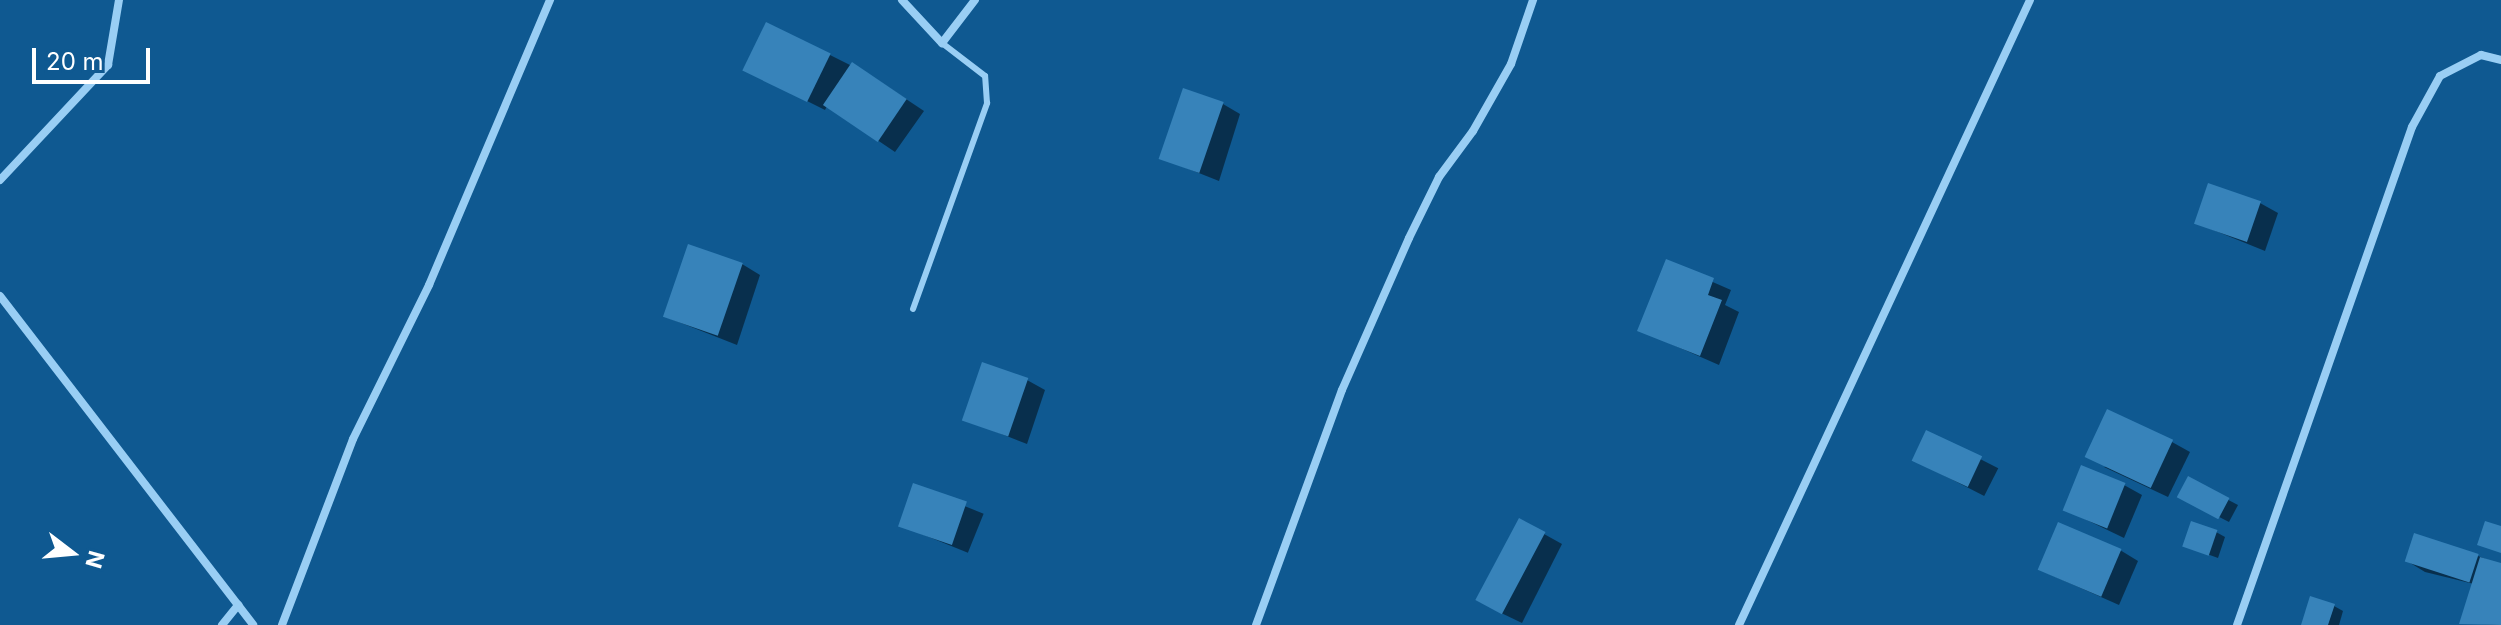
<!DOCTYPE html>
<style>
body{margin:0}
#map{position:relative;width:2501px;height:625px;overflow:hidden;background:#0f5991;font-family:Inter,sans-serif}
div>[style]{position:absolute}
.shadow>*{inset:0;background:#0007;transform-origin:0 0}
.building>*{inset:0;background:#3783ba;transform-origin:0 0}
.service>*{height:6px;margin:-3px;padding:0 3px;transform-origin:3px;border-radius:3px;background:#99cef4}
.minor>*{height:8px;margin:-4px;padding:0 4px;transform-origin:4px;border-radius:4px;background:#99cef4}
span{translate:-50% -50%;white-space:nowrap;text-align:center;line-height:1.15;-webkit-text-stroke:6px #0f5991;paint-order:stroke}
.north{position:absolute;left:32px;top:513px;width:80px;height:80px;-webkit-text-stroke:6px #0f5991;paint-order:stroke;rotate:106deg;font-size:22px;font-weight:700;line-height:32px;text-align:center;color:#fff}
.north::after{content:'';display:block;margin:auto;width:28px;height:36px;background:#fff;clip-path:polygon(50% 0,100% 100%,50% 72%,0 100%)}
.scale{position:absolute;left:32px;top:48px;width:118px;height:36px;box-sizing:border-box;border:4px solid #fff;border-top:0;padding-left:10px;font-size:24px;line-height:28px;white-space:nowrap;color:#fff;-webkit-text-stroke:6px #0f5991;paint-order:stroke}
</style>
<div id="map">
<div class="shadow">
<div style="clip-path:polygon(830px 55px,870px 75px,924px 111px,895px 152px,827px 106px,825px 110px,763px 79px)"></div>
<div style="clip-path:polygon(1223px 104px,1240px 114px,1219px 181px,1161px 158px)"></div>
<div style="clip-path:polygon(2260px 203px,2278px 213px,2265px 251px,2196px 223px)"></div>
<div style="clip-path:polygon(1667px 262px,1731px 290px,1725px 305px,1739px 312px,1719px 365px,1639px 330px)"></div>
<div style="clip-path:polygon(742px 264px,760px 275px,737px 345px,666px 317px)"></div>
<div style="clip-path:polygon(1027px 380px,1045px 390px,1027px 444px,966px 420px)"></div>
<div style="left:1927px;top:432px;width:80px;height:31px;rotate:27deg"></div>
<div style="clip-path:polygon(2172px 442px,2190px 452px,2168px 497px,2104px 467px)"></div>
<div style="clip-path:polygon(2188px 479px,2238px 505px,2229px 522px,2188px 501px)"></div>
<div style="clip-path:polygon(2124px 485px,2142px 495px,2124px 538px,2064px 509px)"></div>
<div style="left:915px;top:486px;width:74px;height:42px;rotate:22deg"></div>
<div style="clip-path:polygon(2216px 532px,2225px 537px,2218px 558px,2185px 546px)"></div>
<div style="clip-path:polygon(1544px 534px,1562px 544px,1522px 623px,1497px 611px)"></div>
<div style="clip-path:polygon(2120px 550px,2138px 561px,2119px 605px,2040px 570px)"></div>
<div style="clip-path:polygon(2478px 556px,2501px 565px,2501px 625px,2462px 623px,2474px 584px,2425px 572px,2407px 561px)"></div>
<div style="clip-path:polygon(2334px 606px,2343px 611px,2339px 625px,2303px 625px)"></div>
</div>
<div class="building">
<div style="left:766px;top:22px;width:72px;height:54px;rotate:26deg"></div>
<div style="left:852px;top:62px;width:66px;height:52px;rotate:34deg"></div>
<div style="left:1183px;top:88px;width:43px;height:75px;rotate:19deg"></div>
<div style="left:2208px;top:183px;width:56px;height:43px;rotate:19deg"></div>
<div style="left:688px;top:244px;width:58px;height:77px;rotate:19deg"></div>
<div style="clip-path:polygon(1666px 259px,1714px 278px,1708px 295px,1722px 300px,1700px 356px,1637px 331px)"></div>
<div style="left:982px;top:362px;width:49px;height:62px;rotate:19deg"></div>
<div style="left:2107px;top:409px;width:73px;height:53px;rotate:25deg"></div>
<div style="left:1926px;top:430px;width:62px;height:34px;rotate:25deg"></div>
<div style="left:2081px;top:465px;width:48px;height:49px;rotate:22deg"></div>
<div style="left:2188px;top:476px;width:47px;height:24px;rotate:28deg"></div>
<div style="left:913px;top:483px;width:57px;height:46px;rotate:19deg"></div>
<div style="left:1519px;top:518px;width:30px;height:93px;rotate:28deg"></div>
<div style="left:2191px;top:521px;width:28px;height:27px;rotate:19deg"></div>
<div style="clip-path:polygon(2485px 521px,2501px 526px,2501px 553px,2477px 545px)"></div>
<div style="left:2058px;top:522px;width:69px;height:52px;rotate:23deg"></div>
<div style="left:2414px;top:533px;width:68px;height:30px;rotate:18deg"></div>
<div style="clip-path:polygon(2480px 557px,2501px 563px,2501px 625px,2459px 624px)"></div>
<div style="clip-path:polygon(2310px 596px,2335px 604px,2328px 625px,2301px 625px)"></div>
</div>
<div class="service">
<div style="left:913px;top:309px;width:219px;rotate:-70.2deg"></div>
<div style="left:987px;top:103px;width:27px;rotate:-94deg"></div>
<div style="left:985px;top:76px;width:54px;rotate:-142.5deg"></div>
</div>
<div class="minor">
<div style="left:902px;top:0;width:59px;rotate:47.1deg"></div>
<div style="left:942px;top:43px;width:54px;rotate:-52.5deg"></div>
<div style="left:0;top:180px;width:158px;rotate:-46.8deg"></div>
<div style="left:108px;top:65px;width:66px;rotate:-80.4deg"></div>
<div style="left:0;top:296px;width:415px;rotate:52.4deg"></div>
<div style="left:222px;top:625px;width:26px;rotate:-51deg"></div>
<div style="left:282px;top:625px;width:199px;rotate:-69.1deg"></div>
<div style="left:353px;top:439px;width:172px;rotate:-63.7deg"></div>
<div style="left:429px;top:285px;width:310px;rotate:-67deg"></div>
<div style="left:1256px;top:625px;width:250px;rotate:-69.9deg"></div>
<div style="left:1342px;top:390px;width:166px;rotate:-66.2deg"></div>
<div style="left:1409px;top:238px;width:68px;rotate:-63.8deg"></div>
<div style="left:1439px;top:177px;width:57px;rotate:-53.5deg"></div>
<div style="left:1473px;top:131px;width:77px;rotate:-60.4deg"></div>
<div style="left:1511px;top:64px;width:68px;rotate:-71deg"></div>
<div style="left:1739px;top:625px;width:689px;rotate:-65.03deg"></div>
<div style="left:2237px;top:625px;width:528px;rotate:-70.64deg"></div>
<div style="left:2412px;top:127px;width:58px;rotate:-61.2deg"></div>
<div style="left:2440px;top:76px;width:46px;rotate:-27.1deg"></div>
<div style="left:2481px;top:55px;width:21px;rotate:14deg"></div>
</div>
<div class="north">N</div>
<div class="scale">20 m</div>
</div>
